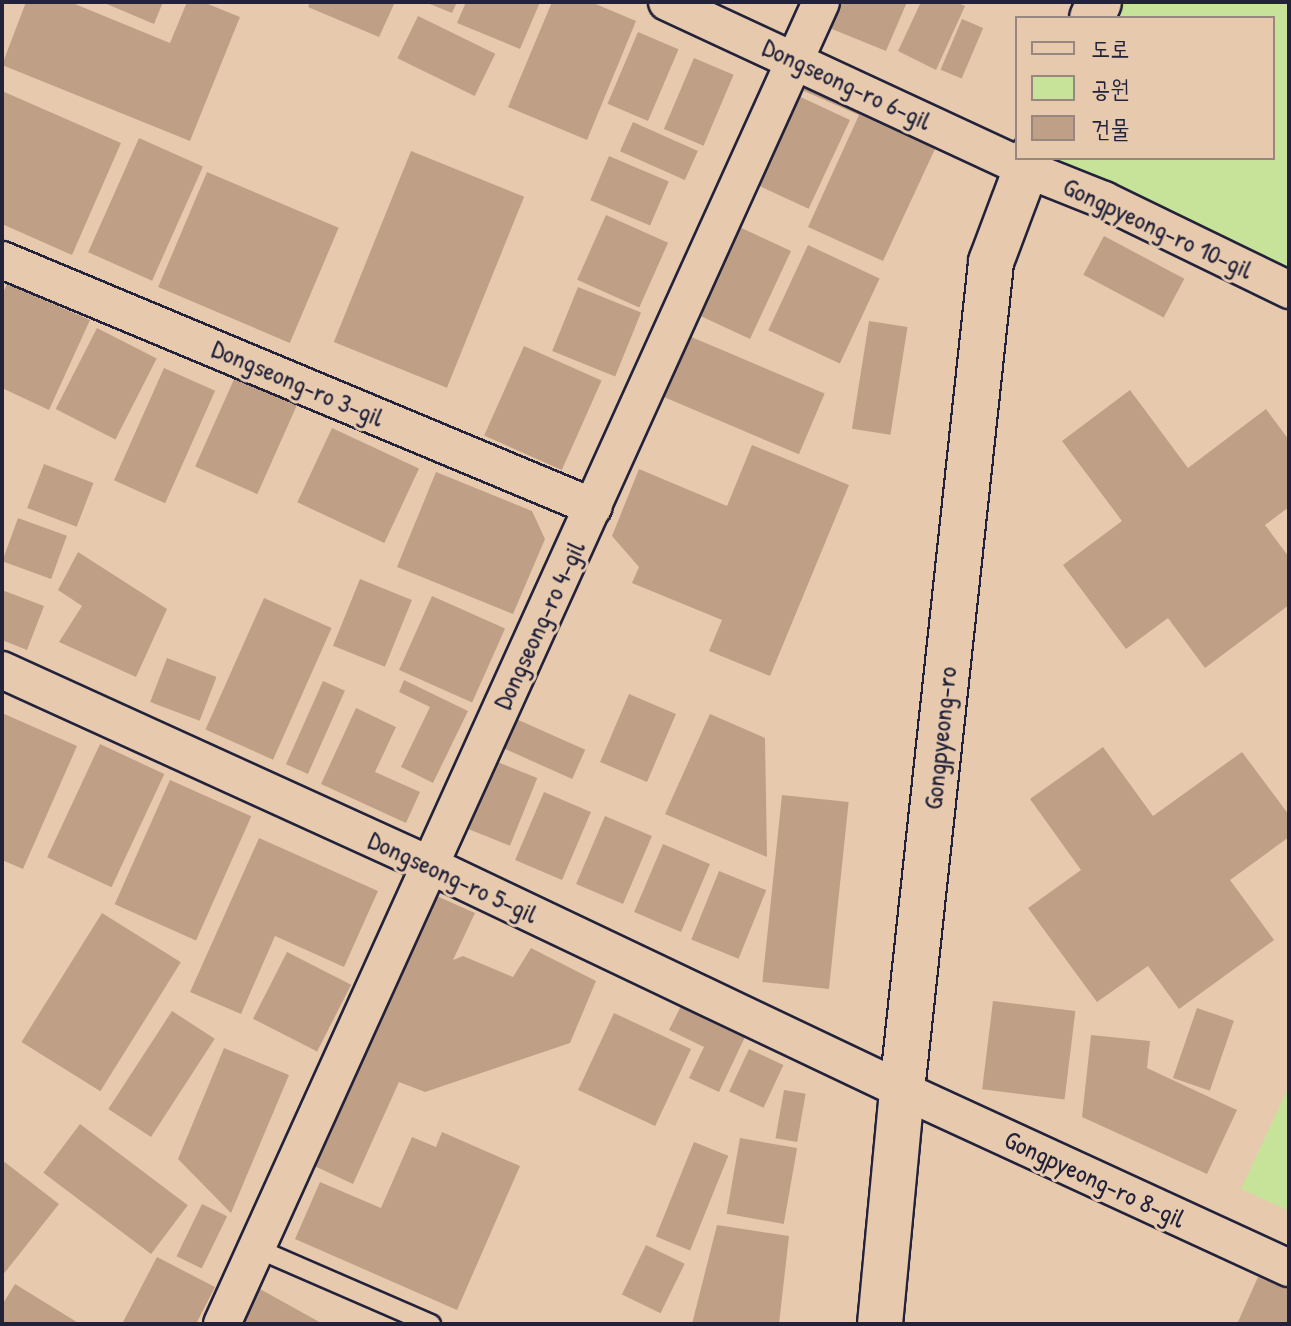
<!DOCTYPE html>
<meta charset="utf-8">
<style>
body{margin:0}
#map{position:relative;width:1291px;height:1326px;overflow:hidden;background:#e7caae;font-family:"Patrick Hand","Poor Story",sans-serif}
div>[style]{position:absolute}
.green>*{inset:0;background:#c7e299}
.building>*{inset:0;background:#bfa086;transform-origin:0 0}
.roads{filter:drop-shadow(2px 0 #22223b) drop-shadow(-2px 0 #22223b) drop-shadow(0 2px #22223b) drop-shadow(0 -2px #22223b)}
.service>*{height:18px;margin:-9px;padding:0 9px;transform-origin:9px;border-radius:9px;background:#e7caae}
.minor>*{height:36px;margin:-18px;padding:0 18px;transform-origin:18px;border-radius:18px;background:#e7caae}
.secondary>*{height:44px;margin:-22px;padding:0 22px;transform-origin:22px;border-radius:22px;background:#e7caae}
span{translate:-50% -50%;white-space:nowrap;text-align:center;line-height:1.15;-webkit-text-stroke:6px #e7caae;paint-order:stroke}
.street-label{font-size:26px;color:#22223b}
.frame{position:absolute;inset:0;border:4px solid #22223b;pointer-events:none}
.legend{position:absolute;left:1015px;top:16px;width:260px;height:144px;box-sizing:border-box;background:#e7caae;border:2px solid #988780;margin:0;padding:10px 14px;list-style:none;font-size:24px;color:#22223b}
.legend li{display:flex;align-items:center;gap:16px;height:40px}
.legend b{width:40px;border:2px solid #988780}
</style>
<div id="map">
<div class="green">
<div style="clip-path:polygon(1099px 2px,1289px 2px,1289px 291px,1030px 158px,1273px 158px,1273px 18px,1092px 18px)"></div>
<div style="clip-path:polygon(1289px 1086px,1289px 1211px,1241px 1189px)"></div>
</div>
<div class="building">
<div style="clip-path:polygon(26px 2px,70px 2px,170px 43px,187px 2px,203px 2px,240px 17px,190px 141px,2px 65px)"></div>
<div style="clip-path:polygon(102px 2px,163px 2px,154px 24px)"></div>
<div style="clip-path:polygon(310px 2px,395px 2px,379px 37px,308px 7px)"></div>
<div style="clip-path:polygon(425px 2px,457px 2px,452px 13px)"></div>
<div style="clip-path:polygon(466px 2px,540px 2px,520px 49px,457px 23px)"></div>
<div style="clip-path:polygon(552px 2px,591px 2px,636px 21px,587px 140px,508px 107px)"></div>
<div style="clip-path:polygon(838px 2px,907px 2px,886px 51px,827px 27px)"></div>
<div style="clip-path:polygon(921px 2px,956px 2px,965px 6px,936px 70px,898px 51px)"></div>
<div style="left:418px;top:16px;width:86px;height:47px;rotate:26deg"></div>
<div style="left:962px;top:19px;width:23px;height:55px;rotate:23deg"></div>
<div style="left:638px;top:32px;width:44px;height:78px;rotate:23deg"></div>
<div style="left:694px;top:58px;width:43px;height:77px;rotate:23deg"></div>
<div style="clip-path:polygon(810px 76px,941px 136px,883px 261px,808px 227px,859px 115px,804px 91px)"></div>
<div style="clip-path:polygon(2px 91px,121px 143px,72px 255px,2px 224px)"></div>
<div style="left:792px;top:93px;width:64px;height:98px;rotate:25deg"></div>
<div style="left:633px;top:122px;width:71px;height:32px;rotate:24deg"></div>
<div style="left:139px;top:138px;width:70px;height:125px;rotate:24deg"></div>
<div style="left:411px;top:151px;width:122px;height:206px;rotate:22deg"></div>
<div style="left:609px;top:156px;width:65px;height:48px;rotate:23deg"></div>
<div style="left:207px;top:172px;width:143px;height:125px;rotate:23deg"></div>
<div style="left:606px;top:215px;width:68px;height:71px;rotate:24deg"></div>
<div style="left:733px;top:224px;width:64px;height:97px;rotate:25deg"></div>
<div style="left:1104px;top:236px;width:91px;height:44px;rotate:28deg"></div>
<div style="left:808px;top:245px;width:79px;height:94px;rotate:25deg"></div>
<div style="clip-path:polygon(7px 284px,90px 320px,49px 410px,2px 388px,2px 295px)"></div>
<div style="left:578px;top:287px;width:68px;height:69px;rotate:22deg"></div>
<div style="left:869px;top:321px;width:39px;height:109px;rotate:9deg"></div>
<div style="left:97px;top:328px;width:67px;height:91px;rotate:27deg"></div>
<div style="left:682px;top:333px;width:155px;height:66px;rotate:23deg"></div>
<div style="left:524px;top:346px;width:85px;height:98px;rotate:24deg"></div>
<div style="left:164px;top:368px;width:56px;height:123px;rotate:24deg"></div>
<div style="left:235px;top:377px;width:68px;height:98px;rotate:24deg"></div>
<div style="clip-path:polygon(1130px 390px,1188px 468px,1266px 409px,1289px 440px,1289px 507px,1265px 525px,1289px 557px,1289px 605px,1205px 668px,1168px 618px,1126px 649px,1063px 565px,1122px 521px,1062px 441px)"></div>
<div style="left:332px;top:428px;width:96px;height:82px;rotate:25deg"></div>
<div style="clip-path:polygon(752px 445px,849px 485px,770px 676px,709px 651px,722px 620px,632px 583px,639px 567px,612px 536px,639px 469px,727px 506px)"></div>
<div style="left:44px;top:464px;width:53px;height:47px;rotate:21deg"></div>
<div style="clip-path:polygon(436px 472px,532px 511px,545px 539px,513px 614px,397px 567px)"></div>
<div style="left:18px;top:518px;width:52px;height:46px;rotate:20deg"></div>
<div style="clip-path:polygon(78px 552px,167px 609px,136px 677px,59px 642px,82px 606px,58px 590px)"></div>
<div style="left:360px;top:579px;width:56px;height:72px;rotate:22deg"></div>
<div style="clip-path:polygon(2px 590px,44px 606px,27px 650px,2px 640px)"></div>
<div style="left:432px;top:596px;width:80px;height:81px;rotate:24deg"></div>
<div style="left:264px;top:598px;width:74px;height:144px;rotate:24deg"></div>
<div style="left:167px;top:658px;width:53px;height:47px;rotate:21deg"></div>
<div style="clip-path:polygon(404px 680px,468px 711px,433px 783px,401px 767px,430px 707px,399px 692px)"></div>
<div style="left:323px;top:681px;width:24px;height:91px;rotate:24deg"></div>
<div style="left:629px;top:694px;width:51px;height:74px;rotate:23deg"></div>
<div style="clip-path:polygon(356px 708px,396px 727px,375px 772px,420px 792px,406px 823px,321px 784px)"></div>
<div style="clip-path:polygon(2px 713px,77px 746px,23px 869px,2px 860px)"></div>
<div style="clip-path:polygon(710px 714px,765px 738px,767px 857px,665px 814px)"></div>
<div style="left:514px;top:718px;width:78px;height:32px;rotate:24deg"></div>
<div style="left:100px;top:744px;width:71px;height:125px;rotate:25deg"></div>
<div style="clip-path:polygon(1103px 747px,1153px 816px,1242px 752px,1289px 815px,1289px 837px,1230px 880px,1274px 940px,1179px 1009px,1148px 966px,1097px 1002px,1028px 908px,1081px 870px,1030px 799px)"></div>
<div style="left:490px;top:759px;width:51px;height:73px;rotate:22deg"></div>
<div style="left:170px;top:780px;width:89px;height:136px;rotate:24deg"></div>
<div style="left:544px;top:792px;width:51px;height:74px;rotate:23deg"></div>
<div style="left:782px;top:795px;width:67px;height:188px;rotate:6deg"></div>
<div style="left:605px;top:816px;width:51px;height:74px;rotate:23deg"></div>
<div style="clip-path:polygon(259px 838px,378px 891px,344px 967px,275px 936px,241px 1014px,190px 992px)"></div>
<div style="left:663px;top:844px;width:51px;height:74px;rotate:23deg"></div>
<div style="left:719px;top:871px;width:51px;height:74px;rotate:22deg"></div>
<div style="clip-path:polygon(430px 893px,475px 913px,453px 960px,463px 956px,513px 977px,531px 948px,596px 981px,570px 1043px,425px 1092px,399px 1082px,353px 1184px,308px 1163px)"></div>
<div style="left:102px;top:913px;width:93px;height:152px;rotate:32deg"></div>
<div style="left:287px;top:952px;width:72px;height:75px;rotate:27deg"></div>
<div style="left:993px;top:1001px;width:83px;height:89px;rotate:7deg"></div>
<div style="clip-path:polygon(681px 1006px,745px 1037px,719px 1092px,689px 1078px,704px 1047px,669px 1030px)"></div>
<div style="left:1197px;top:1008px;width:39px;height:74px;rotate:19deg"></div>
<div style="left:172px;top:1011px;width:51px;height:117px;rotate:33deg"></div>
<div style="left:614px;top:1013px;width:85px;height:85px;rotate:25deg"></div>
<div style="clip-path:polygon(1091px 1035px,1150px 1041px,1147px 1068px,1237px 1110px,1207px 1174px,1082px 1117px)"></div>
<div style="clip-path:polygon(224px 1048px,289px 1075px,231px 1213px,178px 1159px)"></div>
<div style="left:749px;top:1049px;width:38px;height:47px;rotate:25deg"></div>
<div style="left:784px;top:1090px;width:22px;height:49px;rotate:10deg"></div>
<div style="left:80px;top:1124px;width:135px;height:61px;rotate:37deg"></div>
<div style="clip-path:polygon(442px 1132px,520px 1166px,457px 1310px,295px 1239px,320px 1182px,381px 1208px,412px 1137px,436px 1147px)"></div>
<div style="left:740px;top:1138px;width:58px;height:77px;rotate:10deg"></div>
<div style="left:694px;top:1142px;width:37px;height:102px;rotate:22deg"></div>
<div style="clip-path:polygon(2px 1160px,59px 1204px,2px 1276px)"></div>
<div style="left:202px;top:1204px;width:28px;height:58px;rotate:26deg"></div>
<div style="clip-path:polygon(717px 1225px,789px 1236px,779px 1324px,692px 1324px)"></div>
<div style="left:646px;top:1245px;width:43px;height:55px;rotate:26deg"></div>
<div style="clip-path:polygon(157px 1257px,215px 1287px,196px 1324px,123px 1322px)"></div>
<div style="clip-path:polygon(1258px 1277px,1289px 1290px,1289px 1324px,1237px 1324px)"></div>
<div style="clip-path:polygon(15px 1284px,80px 1324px,2px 1324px,2px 1305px)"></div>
<div style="clip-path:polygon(260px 1289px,323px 1324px,240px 1324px)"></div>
</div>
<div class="roads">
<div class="service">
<div style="left:256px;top:1248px;width:191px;rotate:23.5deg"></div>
</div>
<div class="minor">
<div style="left:667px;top:2px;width:396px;rotate:24.9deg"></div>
<div style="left:1026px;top:169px;width:84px;rotate:21.7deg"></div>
<div style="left:1104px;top:200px;width:206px;rotate:25.9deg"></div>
<div style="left:2px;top:260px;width:641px;rotate:22.68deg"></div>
<div style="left:2px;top:670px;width:469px;rotate:24.5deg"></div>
<div style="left:429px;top:865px;width:524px;rotate:25.44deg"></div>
<div style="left:902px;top:1090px;width:426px;rotate:24.7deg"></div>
<div style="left:222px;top:1324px;width:1451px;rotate:-65.62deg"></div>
</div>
<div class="secondary">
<div style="left:1092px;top:18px;width:17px;rotate:-66deg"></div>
<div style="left:880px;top:1324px;width:235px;rotate:-84.6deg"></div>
<div style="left:902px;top:1090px;width:833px;rotate:-83.86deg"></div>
<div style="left:991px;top:262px;width:111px;rotate:-69.4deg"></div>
</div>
</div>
<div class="street-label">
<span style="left:847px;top:84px;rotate:25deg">Dongseong-ro 6-gil</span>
<span style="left:1158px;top:228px;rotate:25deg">Gongpyeong-ro 10-gil</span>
<span style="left:298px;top:383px;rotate:23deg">Dongseong-ro 3-gil</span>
<span style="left:539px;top:625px;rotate:-65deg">Dongseong-ro 4-gil</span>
<span style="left:940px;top:738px;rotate:-84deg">Gongpyeong-ro</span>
<span style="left:453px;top:877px;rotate:25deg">Dongseong-ro 5-gil</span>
<span style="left:1095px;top:1179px;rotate:25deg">Gongpyeong-ro 8-gil</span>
</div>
<div class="frame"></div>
<ul class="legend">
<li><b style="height:10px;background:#e7caae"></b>도로</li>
<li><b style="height:22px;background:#c7e299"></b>공원</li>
<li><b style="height:22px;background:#bfa086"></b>건물</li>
</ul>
</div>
